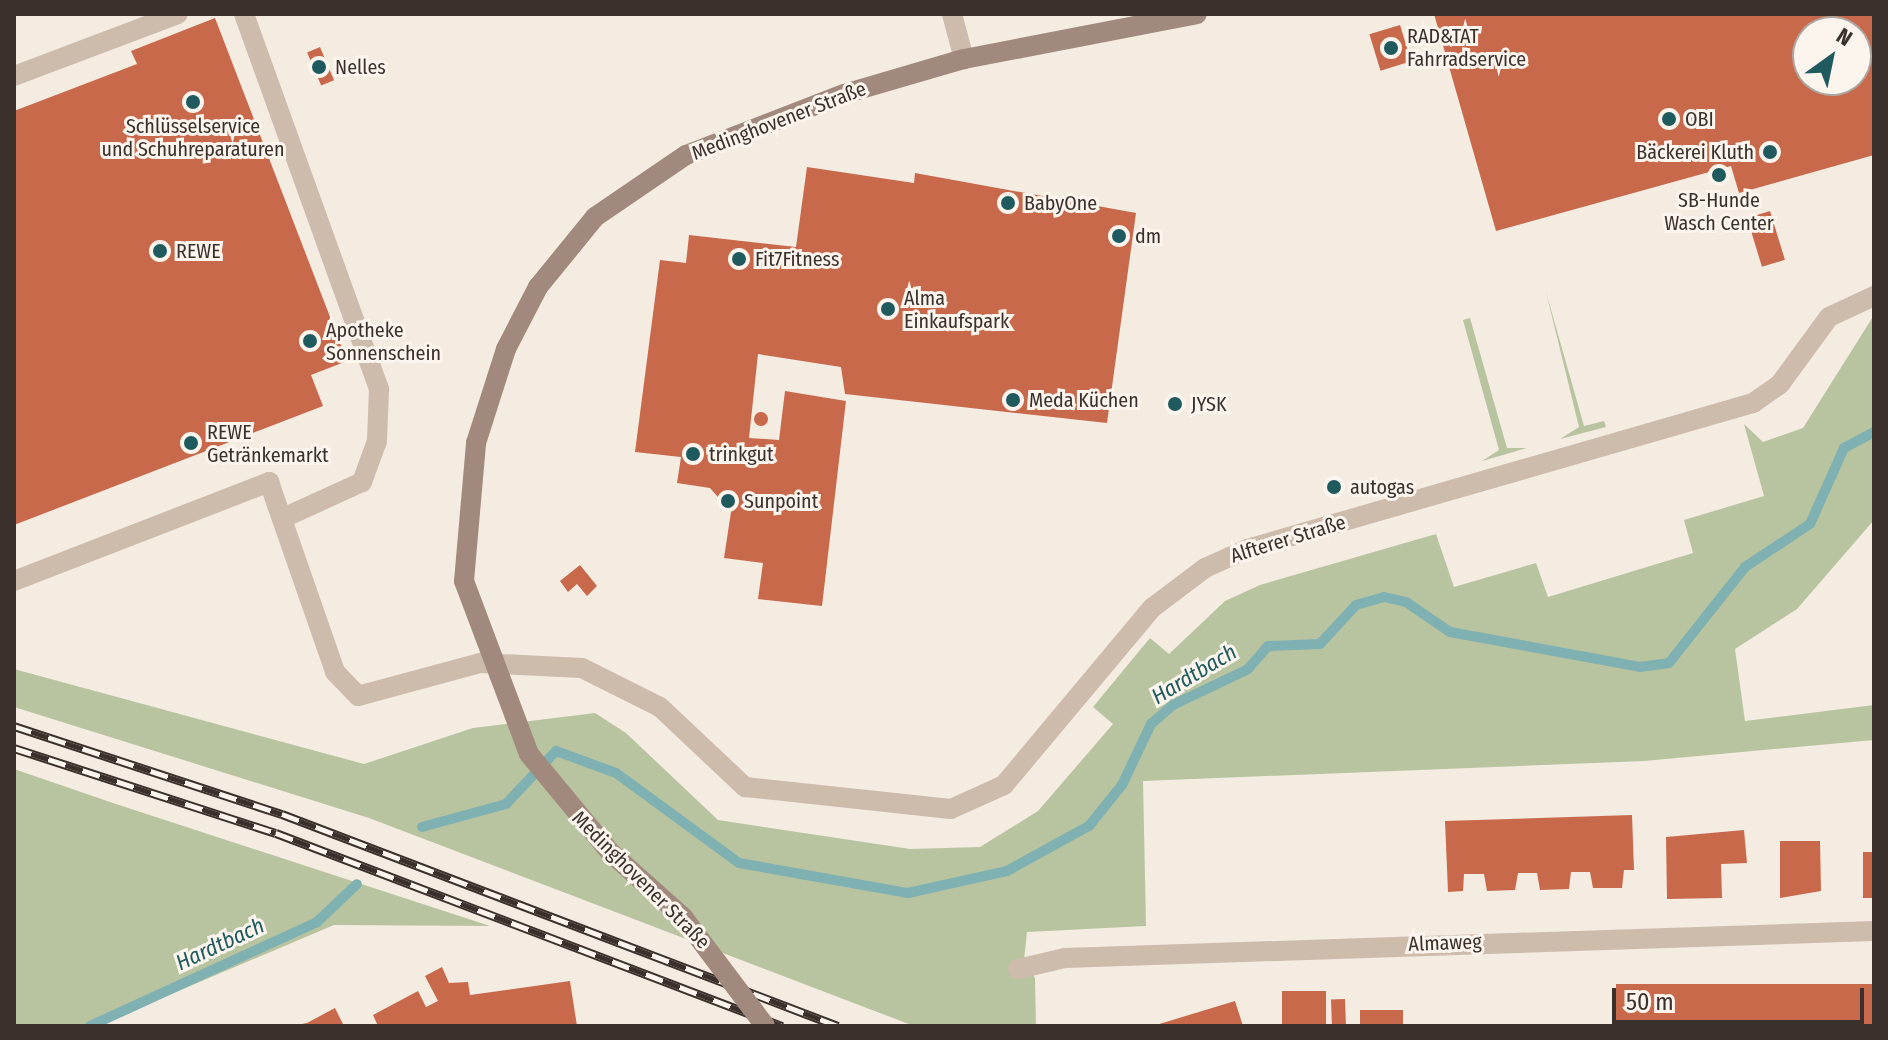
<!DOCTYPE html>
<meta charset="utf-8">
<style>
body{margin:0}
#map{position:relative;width:1888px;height:1040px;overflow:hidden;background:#f4ebe1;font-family:"Fira Sans Condensed",sans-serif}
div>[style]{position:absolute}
.green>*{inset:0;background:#b8c4a0}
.stream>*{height:10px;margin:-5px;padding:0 5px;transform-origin:5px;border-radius:5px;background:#7fb0b2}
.building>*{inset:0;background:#c8694b;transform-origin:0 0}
.round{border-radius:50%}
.lane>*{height:20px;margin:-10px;padding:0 10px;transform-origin:10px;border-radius:10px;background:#cdbbac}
.street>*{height:20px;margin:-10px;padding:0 10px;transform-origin:10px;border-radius:10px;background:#cdbbac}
.secondary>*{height:20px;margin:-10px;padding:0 10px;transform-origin:10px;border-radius:10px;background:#a18a7d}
.rail>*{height:9px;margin-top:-4.5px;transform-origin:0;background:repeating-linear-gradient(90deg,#fbf5ee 0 18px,#3b302b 0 36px);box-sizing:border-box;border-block:2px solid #3b302b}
.secondary-bridge>*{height:20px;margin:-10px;padding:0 10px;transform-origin:10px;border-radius:10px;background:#a18a7d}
.dots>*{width:22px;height:22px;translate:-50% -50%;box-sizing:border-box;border:4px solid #fbf5ee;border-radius:50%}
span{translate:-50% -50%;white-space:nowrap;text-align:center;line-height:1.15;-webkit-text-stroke:6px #fbf5ee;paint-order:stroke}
.poi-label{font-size:20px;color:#3b302b}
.left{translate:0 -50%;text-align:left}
.right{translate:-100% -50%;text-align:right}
.street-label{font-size:20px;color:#3b302b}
.water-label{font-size:22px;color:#1f5a5e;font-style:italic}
.frame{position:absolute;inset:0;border:16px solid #3b302b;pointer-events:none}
.north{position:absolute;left:1792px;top:16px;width:80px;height:80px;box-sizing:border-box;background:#fbf5ee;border:2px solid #aea6a0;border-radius:50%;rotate:33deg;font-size:22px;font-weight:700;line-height:32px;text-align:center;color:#3b302b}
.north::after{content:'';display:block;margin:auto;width:28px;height:36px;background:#1f5a5e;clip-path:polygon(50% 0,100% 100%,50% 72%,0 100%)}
.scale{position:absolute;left:1612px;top:988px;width:252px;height:36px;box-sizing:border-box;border:4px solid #3b302b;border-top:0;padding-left:10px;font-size:24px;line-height:28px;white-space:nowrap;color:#3b302b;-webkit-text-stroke:6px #fbf5ee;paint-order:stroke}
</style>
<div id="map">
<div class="green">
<div style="clip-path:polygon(1546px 292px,1584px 426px,1604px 421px,1606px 427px,1560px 439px,1579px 427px)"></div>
<div style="clip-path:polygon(1874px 315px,1874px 520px,1797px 609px,1735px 649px,1745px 721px,1874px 705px,1874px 740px,1644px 761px,1143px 781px,1146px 926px,1027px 932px,1024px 960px,1035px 978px,1036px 1026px,914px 1026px,369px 818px,14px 707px,14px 669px,364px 764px,473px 728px,595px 713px,626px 733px,718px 820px,910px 849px,980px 847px,1038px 811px,1113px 724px,1093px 707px,1150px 638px,1169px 654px,1225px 601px,1260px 585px,1436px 534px,1454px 587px,1536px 563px,1548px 597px,1693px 553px,1684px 520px,1764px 496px,1744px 424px,1763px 442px,1803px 428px)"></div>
<div style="clip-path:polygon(1470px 318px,1507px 448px,1527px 448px,1482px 461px,1499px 450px,1463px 320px)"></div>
<div style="clip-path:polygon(14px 769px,113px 803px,490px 926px,334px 925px,96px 1026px,14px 1026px)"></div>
</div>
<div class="stream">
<div style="left:422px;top:827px;width:87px;rotate:-15.3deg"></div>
<div style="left:506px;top:804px;width:73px;rotate:-46.7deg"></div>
<div style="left:556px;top:751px;width:64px;rotate:20.1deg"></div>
<div style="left:616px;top:773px;width:152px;rotate:36.2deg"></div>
<div style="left:739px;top:863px;width:172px;rotate:10.1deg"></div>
<div style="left:908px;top:893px;width:101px;rotate:-12.5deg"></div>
<div style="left:1007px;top:871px;width:94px;rotate:-28.8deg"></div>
<div style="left:1089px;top:826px;width:53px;rotate:-51.2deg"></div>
<div style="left:1122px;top:785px;width:68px;rotate:-64.6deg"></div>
<div style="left:1151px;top:724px;width:29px;rotate:-41deg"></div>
<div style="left:1173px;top:705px;width:83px;rotate:-25.6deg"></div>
<div style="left:1248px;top:669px;width:30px;rotate:-49deg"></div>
<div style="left:1268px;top:646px;width:52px;rotate:-2.2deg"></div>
<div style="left:1320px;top:644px;width:53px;rotate:-47.3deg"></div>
<div style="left:1356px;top:605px;width:29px;rotate:-16deg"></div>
<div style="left:1384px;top:597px;width:23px;rotate:13deg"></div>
<div style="left:1406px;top:602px;width:53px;rotate:34.3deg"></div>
<div style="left:1450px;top:632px;width:193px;rotate:10.4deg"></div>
<div style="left:1640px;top:667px;width:29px;rotate:-8deg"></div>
<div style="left:1669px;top:663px;width:122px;rotate:-51.6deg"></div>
<div style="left:1745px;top:567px;width:78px;rotate:-33.5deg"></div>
<div style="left:1810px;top:524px;width:83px;rotate:-65.9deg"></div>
<div style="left:1844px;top:448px;width:34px;rotate:-28deg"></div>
<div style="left:90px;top:1026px;width:250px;rotate:-24.6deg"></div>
<div style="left:317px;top:922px;width:55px;rotate:-43.5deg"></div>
</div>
<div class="building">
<div style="clip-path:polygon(evenodd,1434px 14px,1874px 14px,1874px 155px,1739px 193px,1731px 166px,1496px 231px,1434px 14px,1808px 32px,1856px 32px,1856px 80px,1808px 80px,1808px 32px)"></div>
<div style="clip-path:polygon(215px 18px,347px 361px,311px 375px,323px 406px,14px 525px,14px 111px,137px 64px,131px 51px)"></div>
<div style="left:1400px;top:25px;width:38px;height:32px;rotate:73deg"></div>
<div style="left:320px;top:47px;width:36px;height:14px;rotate:67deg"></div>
<div style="clip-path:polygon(807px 167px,914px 183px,915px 173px,1136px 213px,1107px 423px,845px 394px,841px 367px,758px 354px,749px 438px,779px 440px,785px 391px,846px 401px,822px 606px,758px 599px,763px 563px,724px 558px,731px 512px,710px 488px,677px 483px,681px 457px,635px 452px,660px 260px,686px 263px,689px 235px,796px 247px)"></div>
<div style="left:1770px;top:211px;width:51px;height:24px;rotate:73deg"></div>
<div class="round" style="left:754px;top:412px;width:14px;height:14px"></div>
<div style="clip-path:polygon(580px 565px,597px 586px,587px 596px,577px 584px,568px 592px,560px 581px)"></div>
<div style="clip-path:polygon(1632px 815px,1634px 870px,1624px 870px,1622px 888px,1593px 888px,1590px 872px,1571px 872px,1569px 889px,1540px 890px,1537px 873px,1518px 873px,1515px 890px,1487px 891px,1484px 874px,1464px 874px,1463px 891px,1448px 892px,1445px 821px)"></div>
<div style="clip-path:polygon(1744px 830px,1747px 863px,1721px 864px,1722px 898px,1667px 899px,1666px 837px)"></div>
<div style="clip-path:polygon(1780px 841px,1820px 841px,1821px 891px,1780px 898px)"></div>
<div style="left:1863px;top:852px;width:11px;height:46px"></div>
<div style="clip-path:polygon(442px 967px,449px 983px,468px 982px,470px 995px,570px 981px,577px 1026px,378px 1026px,373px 1015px,418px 991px,426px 1007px,438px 1001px,425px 976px)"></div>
<div style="left:1874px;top:984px;width:42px;height:258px;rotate:90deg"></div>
<div style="left:1282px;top:991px;width:44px;height:35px"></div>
<div style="left:1345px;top:999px;width:27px;height:14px;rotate:88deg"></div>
<div style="clip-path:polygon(1235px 1001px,1243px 1026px,1157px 1026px,1156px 1025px)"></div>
<div style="clip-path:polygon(335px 1008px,344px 1026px,291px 1026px,307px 1023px)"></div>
<div style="left:1403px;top:1010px;width:16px;height:43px;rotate:90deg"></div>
</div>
<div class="lane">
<div style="left:244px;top:14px;width:399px;rotate:70.2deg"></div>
<div style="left:379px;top:389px;width:52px;rotate:92.2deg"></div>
<div style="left:377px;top:441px;width:44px;rotate:110.1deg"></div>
<div style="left:362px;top:482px;width:87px;rotate:155.5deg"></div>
<div style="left:14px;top:76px;width:175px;rotate:-20.7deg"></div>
<div style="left:14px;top:581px;width:274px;rotate:-21.2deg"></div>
<div style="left:269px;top:482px;width:201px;rotate:70.8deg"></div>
<div style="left:335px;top:672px;width:33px;rotate:46deg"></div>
<div style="left:358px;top:696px;width:126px;rotate:-15.1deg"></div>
<div style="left:480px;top:663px;width:102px;rotate:2.8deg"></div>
<div style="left:582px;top:668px;width:87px;rotate:26.6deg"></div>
<div style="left:660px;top:707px;width:117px;rotate:43.3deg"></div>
<div style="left:745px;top:787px;width:207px;rotate:6.1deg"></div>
<div style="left:951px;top:809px;width:58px;rotate:-24.4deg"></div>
<div style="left:1004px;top:785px;width:231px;rotate:-50.1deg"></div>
<div style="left:1152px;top:608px;width:66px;rotate:-37deg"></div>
<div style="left:1205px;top:568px;width:46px;rotate:-24.3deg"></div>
<div style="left:1247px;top:549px;width:527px;rotate:-16.09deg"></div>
<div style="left:1753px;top:403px;width:33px;rotate:-35deg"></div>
<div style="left:1780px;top:384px;width:83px;rotate:-53.8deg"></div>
<div style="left:1829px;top:317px;width:50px;rotate:-25deg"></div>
</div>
<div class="street">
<div style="left:952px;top:14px;width:47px;rotate:75.1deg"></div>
<div style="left:1018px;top:969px;width:48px;rotate:-13.2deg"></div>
<div style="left:1065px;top:958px;width:809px;rotate:-1.91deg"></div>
</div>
<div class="secondary">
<div style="left:464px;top:581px;width:139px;rotate:-85deg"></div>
<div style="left:476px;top:443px;width:99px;rotate:-72.3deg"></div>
<div style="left:506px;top:349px;width:70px;rotate:-62.7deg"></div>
<div style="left:538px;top:287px;width:90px;rotate:-50.8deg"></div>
<div style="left:595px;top:217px;width:110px;rotate:-34.3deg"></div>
<div style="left:686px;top:155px;width:169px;rotate:-21.1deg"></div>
<div style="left:844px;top:94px;width:125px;rotate:-16.3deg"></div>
<div style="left:964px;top:59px;width:237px;rotate:-10.9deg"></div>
</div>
<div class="rail">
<div style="left:14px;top:726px;width:282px;rotate:18.2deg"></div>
<div style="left:282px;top:814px;width:595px;rotate:20.87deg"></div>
<div style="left:14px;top:748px;width:275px;rotate:18deg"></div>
<div style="left:276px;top:833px;width:542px;rotate:20.88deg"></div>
</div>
<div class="secondary-bridge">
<div style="left:464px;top:581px;width:185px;rotate:69.4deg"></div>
<div style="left:529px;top:754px;width:127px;rotate:50.4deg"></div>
<div style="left:610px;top:852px;width:98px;rotate:41.7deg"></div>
<div style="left:683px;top:917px;width:136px;rotate:53deg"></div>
</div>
<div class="dots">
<div style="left:1391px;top:48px;background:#1f5a5e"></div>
<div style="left:319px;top:67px;background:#1f5a5e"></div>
<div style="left:193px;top:102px;background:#1f5a5e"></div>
<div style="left:1669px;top:119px;background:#1f5a5e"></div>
<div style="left:1770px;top:152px;background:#1f5a5e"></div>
<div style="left:1719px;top:175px;background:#1f5a5e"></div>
<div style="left:1008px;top:203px;background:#1f5a5e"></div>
<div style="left:1119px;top:236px;background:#1f5a5e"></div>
<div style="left:160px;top:251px;background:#1f5a5e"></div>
<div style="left:739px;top:259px;background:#1f5a5e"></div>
<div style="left:888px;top:309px;background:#1f5a5e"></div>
<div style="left:310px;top:341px;background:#1f5a5e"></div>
<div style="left:1013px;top:400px;background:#1f5a5e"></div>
<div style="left:1175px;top:404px;background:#1f5a5e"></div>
<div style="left:191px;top:443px;background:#1f5a5e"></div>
<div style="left:693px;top:454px;background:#1f5a5e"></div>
<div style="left:1334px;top:487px;background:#1f5a5e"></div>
<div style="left:728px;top:501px;background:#1f5a5e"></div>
</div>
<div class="poi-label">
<span class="left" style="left:1407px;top:48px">RAD&amp;TAT<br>Fahrradservice</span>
<span class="left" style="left:335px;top:67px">Nelles</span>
<span class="left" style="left:1685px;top:119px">OBI</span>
<span style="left:193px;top:138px">Schlüsselservice<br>und Schuhreparaturen</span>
<span class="right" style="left:1754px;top:152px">Bäckerei Kluth</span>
<span style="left:1719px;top:212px">SB-Hunde<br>Wasch Center</span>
<span class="left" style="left:1024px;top:203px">BabyOne</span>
<span class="left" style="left:1135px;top:236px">dm</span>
<span class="left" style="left:176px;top:251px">REWE</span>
<span class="left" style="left:755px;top:259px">Fit7Fitness</span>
<span class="left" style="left:904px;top:310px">Alma<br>Einkaufspark</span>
<span class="left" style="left:326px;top:342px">Apotheke<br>Sonnenschein</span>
<span class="left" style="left:1029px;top:400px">Meda Küchen</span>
<span class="left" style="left:1191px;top:404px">JYSK</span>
<span class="left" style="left:207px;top:444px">REWE<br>Getränkemarkt</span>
<span class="left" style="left:709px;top:454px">trinkgut</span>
<span class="left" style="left:1350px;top:487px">autogas</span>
<span class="left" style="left:744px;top:501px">Sunpoint</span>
</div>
<div class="street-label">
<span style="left:779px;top:121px;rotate:-21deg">Medinghovener Straße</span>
<span style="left:1288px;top:539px;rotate:-17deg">Alfterer Straße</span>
<span style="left:641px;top:880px;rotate:45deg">Medinghovener Straße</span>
<span style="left:1445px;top:943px;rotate:-2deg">Almaweg</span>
</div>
<div class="water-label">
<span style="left:1194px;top:674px;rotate:-31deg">Hardtbach</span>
<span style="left:220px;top:944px;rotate:-25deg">Hardtbach</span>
</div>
<div class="frame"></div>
<div class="north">N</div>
<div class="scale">50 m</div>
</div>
